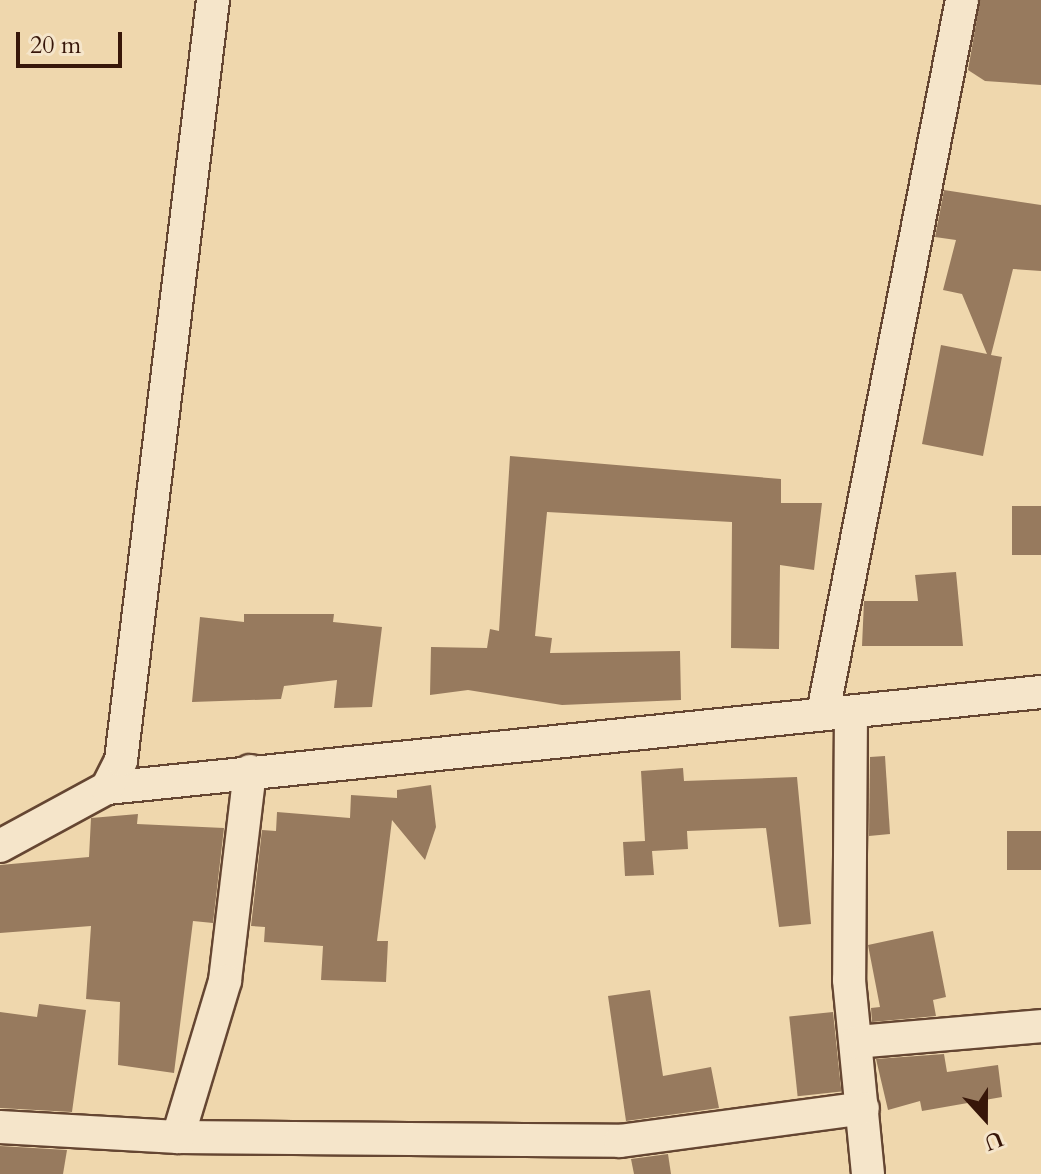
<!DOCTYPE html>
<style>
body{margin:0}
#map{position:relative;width:1041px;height:1174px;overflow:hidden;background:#efd7ad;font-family:Cardo,serif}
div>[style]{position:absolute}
.building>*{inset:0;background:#977a5e;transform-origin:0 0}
.roads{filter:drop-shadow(2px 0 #654632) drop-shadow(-2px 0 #654632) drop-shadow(0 2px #654632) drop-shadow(0 -2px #654632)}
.minor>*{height:32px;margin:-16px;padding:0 16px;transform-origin:16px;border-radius:16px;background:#f5e5ca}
span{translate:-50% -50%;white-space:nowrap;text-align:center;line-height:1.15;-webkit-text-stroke:6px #f5e5ca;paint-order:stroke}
.north{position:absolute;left:945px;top:1078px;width:80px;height:80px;-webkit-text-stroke:6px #f5e5ca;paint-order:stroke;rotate:159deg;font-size:22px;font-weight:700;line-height:32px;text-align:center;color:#371609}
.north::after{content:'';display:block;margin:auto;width:28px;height:36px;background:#371609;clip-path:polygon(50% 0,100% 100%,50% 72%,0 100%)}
.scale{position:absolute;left:16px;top:32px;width:106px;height:36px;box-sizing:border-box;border:4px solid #371609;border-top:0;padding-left:10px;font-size:24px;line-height:28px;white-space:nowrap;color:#371609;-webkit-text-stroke:6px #f5e5ca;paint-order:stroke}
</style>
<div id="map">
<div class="building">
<div style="clip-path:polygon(980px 0,1041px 0,1041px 85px,985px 81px,968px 70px)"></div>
<div style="clip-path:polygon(944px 190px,1041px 205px,1041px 271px,1013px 269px,991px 355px,1002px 357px,983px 456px,922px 444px,941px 345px,987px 354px,962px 294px,943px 290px,956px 240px,935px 237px)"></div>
<div style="clip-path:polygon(510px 456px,781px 479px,781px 503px,822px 503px,814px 570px,780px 565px,779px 649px,731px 648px,732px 522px,547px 512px,535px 636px,552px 638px,550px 653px,680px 651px,681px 700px,562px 705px,468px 690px,430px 695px,431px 647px,487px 648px,490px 629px,499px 631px)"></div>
<div style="left:1041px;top:506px;width:49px;height:29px;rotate:90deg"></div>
<div style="clip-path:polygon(956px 572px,963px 646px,862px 646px,864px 601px,918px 601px,915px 575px)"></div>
<div style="clip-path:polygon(244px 614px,334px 614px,333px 622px,382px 627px,372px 707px,334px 708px,337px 680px,284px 686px,281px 699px,192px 702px,200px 617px,244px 622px)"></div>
<div style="clip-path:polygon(885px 756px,890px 834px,869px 836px,870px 757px)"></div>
<div style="clip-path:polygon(683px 768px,684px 781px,797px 777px,811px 924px,779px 927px,766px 828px,687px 831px,688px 849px,652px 851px,654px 875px,625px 876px,623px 842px,645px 841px,641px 771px)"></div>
<div style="clip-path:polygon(431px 785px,436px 827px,425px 860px,392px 820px,377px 941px,388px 941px,386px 982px,321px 980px,323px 946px,264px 942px,265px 927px,251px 926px,262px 830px,276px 831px,277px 812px,350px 818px,351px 795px,397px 798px,397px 790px)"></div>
<div style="clip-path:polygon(138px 814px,137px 824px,224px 828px,213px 923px,193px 921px,174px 1073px,118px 1065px,120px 1002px,86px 999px,91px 926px,0 933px,0 865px,89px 857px,91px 818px)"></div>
<div style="left:1041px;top:831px;width:39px;height:34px;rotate:90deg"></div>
<div style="clip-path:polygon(933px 931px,946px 997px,933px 1000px,936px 1016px,872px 1022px,871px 1008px,880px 1007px,868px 945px)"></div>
<div style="clip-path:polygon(650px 990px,663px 1076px,711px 1067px,719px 1108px,626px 1121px,608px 996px)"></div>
<div style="clip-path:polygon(39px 1004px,86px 1010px,72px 1112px,0 1108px,0 1012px,37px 1017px)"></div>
<div style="left:833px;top:1012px;width:80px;height:44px;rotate:84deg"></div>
<div style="clip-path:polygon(944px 1054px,947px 1072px,998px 1065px,1002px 1097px,922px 1111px,920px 1101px,888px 1110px,876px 1059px)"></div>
<div style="clip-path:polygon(0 1146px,67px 1150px,63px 1174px,0 1174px)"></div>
<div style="clip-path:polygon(668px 1154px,671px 1174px,634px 1174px,631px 1159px)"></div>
</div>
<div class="roads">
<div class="minor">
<div style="left:851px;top:712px;width:268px;rotate:90.4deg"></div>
<div style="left:849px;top:980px;width:195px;rotate:84.4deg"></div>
<div style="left:823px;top:713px;width:726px;rotate:-78.97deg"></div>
<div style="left:250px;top:771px;width:211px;rotate:96.8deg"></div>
<div style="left:225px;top:981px;width:163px;rotate:106.8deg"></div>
<div style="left:178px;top:1137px;width:442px;rotate:0.5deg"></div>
<div style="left:620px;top:1141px;width:245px;rotate:-7.7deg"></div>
<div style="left:107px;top:788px;width:939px;rotate:-5.87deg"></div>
<div style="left:0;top:846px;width:122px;rotate:-28.5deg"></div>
<div style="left:107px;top:788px;width:31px;rotate:-63deg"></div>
<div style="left:121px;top:760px;width:766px;rotate:-83.1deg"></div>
<div style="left:856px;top:1042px;width:186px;rotate:-4.9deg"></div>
<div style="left:0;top:1127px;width:178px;rotate:3.2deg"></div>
</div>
</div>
<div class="north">U</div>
<div class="scale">20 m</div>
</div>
